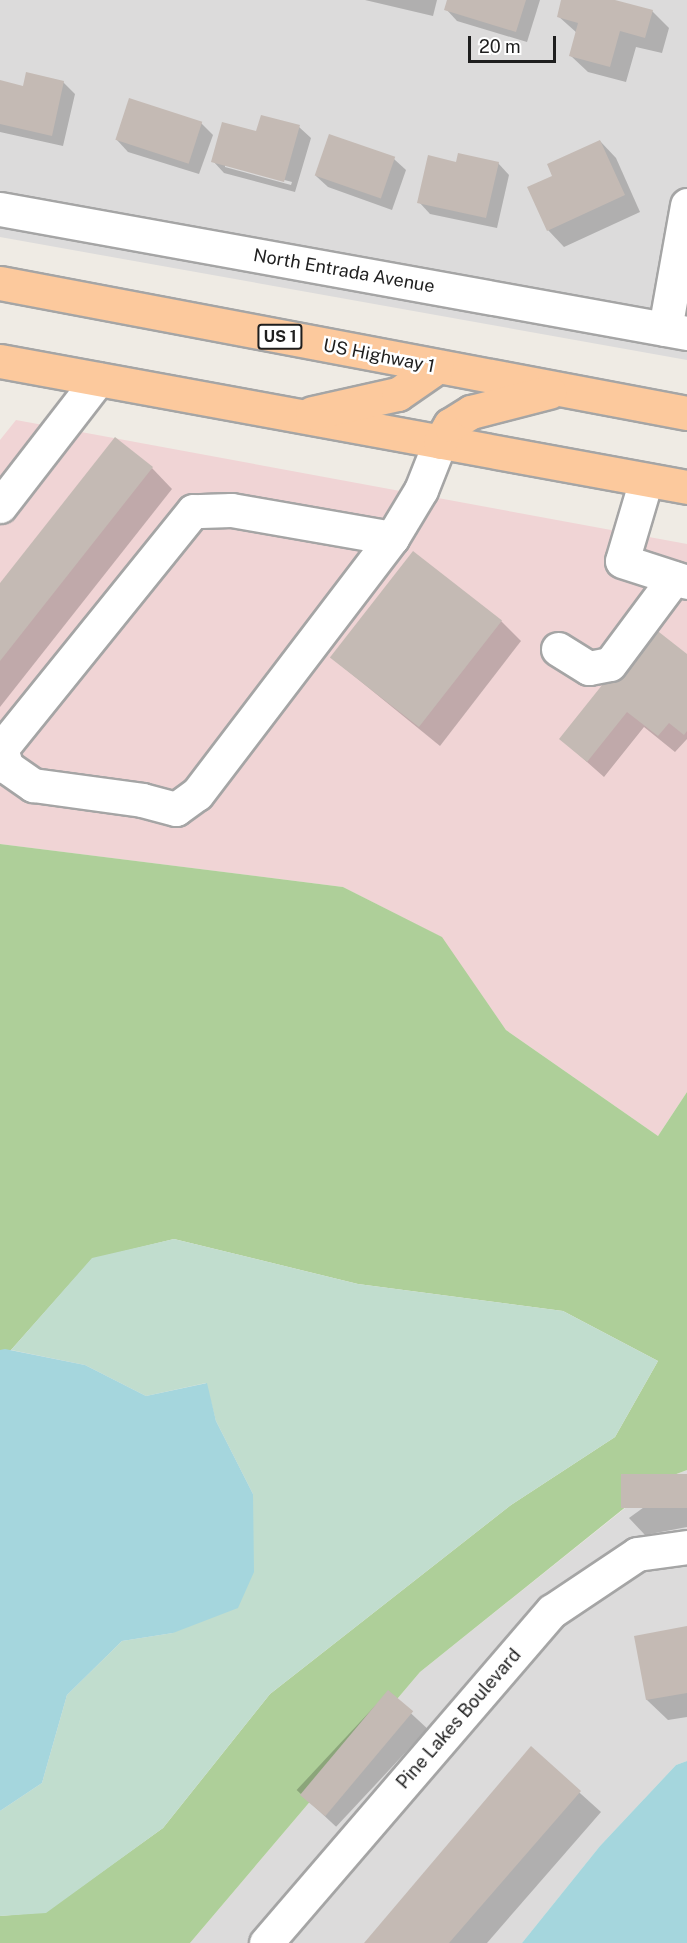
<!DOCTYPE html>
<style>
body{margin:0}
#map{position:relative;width:687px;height:1943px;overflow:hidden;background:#efebe4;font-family:"Public Sans",sans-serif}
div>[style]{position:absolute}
.residential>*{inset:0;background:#dcdbdb}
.commercial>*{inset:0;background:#f0d4d5}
.forest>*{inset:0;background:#aecf99}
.wetland>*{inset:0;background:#c1ddce}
.water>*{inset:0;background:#a5d6dd}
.shadow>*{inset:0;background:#0003;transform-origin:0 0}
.building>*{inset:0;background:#c4bab4;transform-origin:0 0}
.roads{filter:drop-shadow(2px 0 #a5a5a5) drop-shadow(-2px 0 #a5a5a5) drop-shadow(0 2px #a5a5a5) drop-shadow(0 -2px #a5a5a5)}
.minor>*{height:33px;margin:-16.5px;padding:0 16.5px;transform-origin:16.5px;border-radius:16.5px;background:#fff}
.major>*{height:33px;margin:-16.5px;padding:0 16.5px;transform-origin:16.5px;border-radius:16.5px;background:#fcc99d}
span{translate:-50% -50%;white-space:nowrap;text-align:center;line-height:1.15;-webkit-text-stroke:5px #fff;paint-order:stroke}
.shield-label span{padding:2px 4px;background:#fff;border:2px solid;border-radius:4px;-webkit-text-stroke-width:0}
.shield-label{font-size:16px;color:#1e1e1e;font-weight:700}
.street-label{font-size:18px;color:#1e1e1e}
.scale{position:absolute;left:468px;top:36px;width:88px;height:27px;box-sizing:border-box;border:3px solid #1e1e1e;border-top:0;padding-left:8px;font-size:18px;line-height:21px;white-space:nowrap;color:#1e1e1e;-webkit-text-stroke:4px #fff;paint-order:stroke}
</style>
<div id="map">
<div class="residential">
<div style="clip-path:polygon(0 0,687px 0,687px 360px,0 237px)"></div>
<div style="clip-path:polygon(687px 1470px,687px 1761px,676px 1765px,600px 1846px,522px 1943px,190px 1943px,420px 1672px,659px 1481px)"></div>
</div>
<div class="commercial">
<div style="clip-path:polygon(16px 420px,687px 544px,687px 1092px,658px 1136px,506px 1030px,441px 937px,343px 887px,0 844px,0 440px)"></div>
</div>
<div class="forest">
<div style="clip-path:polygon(0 844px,343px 887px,442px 937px,506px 1030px,658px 1136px,687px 1092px,687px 1470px,658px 1481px,420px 1672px,190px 1943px,0 1943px,0 1916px,46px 1912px,163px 1828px,270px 1694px,511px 1505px,615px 1437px,658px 1361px,563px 1311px,358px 1284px,174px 1239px,92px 1259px,11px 1350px,0 1350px)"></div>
</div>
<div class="wetland">
<div style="clip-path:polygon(174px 1239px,358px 1284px,563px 1311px,658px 1361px,615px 1437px,511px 1505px,270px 1694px,163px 1828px,46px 1913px,0 1916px,0 1811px,42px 1783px,67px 1695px,122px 1641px,173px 1633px,253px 1494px,216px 1421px,206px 1383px,146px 1396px,85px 1365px,11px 1350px,92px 1258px)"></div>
</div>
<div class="water">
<div style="clip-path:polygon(5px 1349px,85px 1365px,146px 1396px,207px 1383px,216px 1421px,253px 1494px,254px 1572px,238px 1608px,173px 1633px,122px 1641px,67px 1695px,42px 1783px,0 1811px,0 1350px)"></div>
<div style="clip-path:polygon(687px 1761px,687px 1943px,522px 1943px,600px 1846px,676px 1765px)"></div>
</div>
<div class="shadow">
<div style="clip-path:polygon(365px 0,437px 0,433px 16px)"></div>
<div style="clip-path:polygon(449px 0,540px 0,527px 42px,457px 21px,446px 9px)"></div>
<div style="clip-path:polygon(563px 0,610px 0,652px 11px,669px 28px,662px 53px,636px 47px,626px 82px,588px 72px,571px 56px,577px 33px,558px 16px)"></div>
<div style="clip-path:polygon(0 82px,24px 87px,63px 82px,75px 94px,63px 146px,0 132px)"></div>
<div style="clip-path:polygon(201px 123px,213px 135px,199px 174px,128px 152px,117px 140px)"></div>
<div style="clip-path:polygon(evenodd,299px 127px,311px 138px,295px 192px,224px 173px,213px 161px,257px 133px,299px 127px,225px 164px,292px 182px,291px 185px,225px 167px,225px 164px)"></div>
<div style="clip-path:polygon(600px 141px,616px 158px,640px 212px,564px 247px,548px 230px,554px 176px)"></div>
<div style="clip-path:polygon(394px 159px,406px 170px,392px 210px,328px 187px,316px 176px)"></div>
<div style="clip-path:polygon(457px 163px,498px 163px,509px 175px,497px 228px,430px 214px,419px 202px)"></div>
<div style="clip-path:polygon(152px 468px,172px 489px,0 707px,0 586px)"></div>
<div style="clip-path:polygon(501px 621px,521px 641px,440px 746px,332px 658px)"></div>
<div style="clip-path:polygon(687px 656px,687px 739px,675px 752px,644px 727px,604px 777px,561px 739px)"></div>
<div style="clip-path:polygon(687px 1476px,687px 1527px,645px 1535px,629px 1518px)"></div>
<div style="clip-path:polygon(687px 1628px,687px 1717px,668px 1720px,647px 1700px,636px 1638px)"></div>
<div style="left:388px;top:1692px;width:54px;height:134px;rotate:43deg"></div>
<div style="clip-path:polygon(531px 1749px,601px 1812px,487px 1943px,366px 1943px)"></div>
</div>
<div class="building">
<div style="clip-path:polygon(447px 0,526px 0,516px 32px,444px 10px)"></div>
<div style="clip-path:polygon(561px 0,615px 0,653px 10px,645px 38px,620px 31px,610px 67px,569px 56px,578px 23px,557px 17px)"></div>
<div style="clip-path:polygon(26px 72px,64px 81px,52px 136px,0 124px,0 80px,23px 86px)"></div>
<div style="left:129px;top:98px;width:77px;height:44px;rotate:18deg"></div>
<div style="clip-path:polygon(261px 115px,300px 125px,284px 182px,211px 162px,222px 122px,256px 131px)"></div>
<div style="left:329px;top:134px;width:70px;height:44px;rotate:19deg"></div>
<div style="clip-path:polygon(600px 140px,625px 195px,547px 231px,527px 187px,552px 176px,547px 164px)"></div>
<div style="clip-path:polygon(458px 153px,499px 162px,486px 218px,417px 203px,428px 155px,456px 162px)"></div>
<div style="clip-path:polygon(115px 437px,153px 467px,0 661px,0 583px)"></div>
<div style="left:413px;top:551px;width:113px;height:135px;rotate:38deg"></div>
<div style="clip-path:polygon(650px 625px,687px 654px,687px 731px,684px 735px,669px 723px,658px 736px,627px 712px,587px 762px,559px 739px)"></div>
<div style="left:687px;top:1474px;width:34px;height:66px;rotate:90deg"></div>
<div style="clip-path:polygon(687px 1626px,687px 1693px,646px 1700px,634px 1636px)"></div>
<div style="left:388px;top:1690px;width:33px;height:137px;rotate:40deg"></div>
<div style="clip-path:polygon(531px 1746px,581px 1791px,449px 1943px,364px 1943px)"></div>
</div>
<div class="roads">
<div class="minor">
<div style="left:0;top:209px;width:698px;rotate:10.23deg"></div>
<div style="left:665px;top:329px;width:126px;rotate:-79.9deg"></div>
<div style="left:646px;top:480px;width:84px;rotate:106.5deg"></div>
<div style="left:622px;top:561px;width:68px;rotate:17.9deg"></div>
<div style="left:0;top:506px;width:160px;rotate:-52.3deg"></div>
<div style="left:392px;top:538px;width:163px;rotate:-170.1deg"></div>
<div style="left:231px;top:510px;width:38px;rotate:178deg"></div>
<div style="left:193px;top:511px;width:306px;rotate:128.9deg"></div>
<div style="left:1px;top:749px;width:19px;rotate:72deg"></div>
<div style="left:7px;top:767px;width:32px;rotate:35deg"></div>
<div style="left:33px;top:785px;width:110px;rotate:7.8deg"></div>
<div style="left:142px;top:800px;width:35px;rotate:15deg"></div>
<div style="left:176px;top:809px;width:26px;rotate:-36deg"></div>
<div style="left:197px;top:794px;width:322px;rotate:-52.7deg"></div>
<div style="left:392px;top:538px;width:56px;rotate:-58.9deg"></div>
<div style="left:421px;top:490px;width:52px;rotate:-68.4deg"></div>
<div style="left:558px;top:649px;width:36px;rotate:32deg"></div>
<div style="left:589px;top:668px;width:21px;rotate:-11deg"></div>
<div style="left:610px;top:664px;width:107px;rotate:-53.3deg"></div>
<div style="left:266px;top:1943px;width:438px;rotate:-49.3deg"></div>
<div style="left:552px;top:1611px;width:102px;rotate:-33.8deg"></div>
<div style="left:637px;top:1554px;width:50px;rotate:-8deg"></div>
</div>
<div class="major">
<div style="left:0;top:283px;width:699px;rotate:10.72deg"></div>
<div style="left:0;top:361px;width:698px;rotate:10.39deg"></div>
<div style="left:312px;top:413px;width:88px;rotate:-12.5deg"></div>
<div style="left:398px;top:394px;width:47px;rotate:-34.7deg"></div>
<div style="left:440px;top:442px;width:20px;rotate:-60deg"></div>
<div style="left:450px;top:425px;width:25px;rotate:-32deg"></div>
<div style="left:471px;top:412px;width:81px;rotate:-14.4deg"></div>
</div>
</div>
<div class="shield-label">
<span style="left:280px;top:337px">US 1</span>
</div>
<div class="street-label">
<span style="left:344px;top:271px;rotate:10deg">North Entrada Avenue</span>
<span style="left:379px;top:356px;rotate:11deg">US Highway 1</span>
<span style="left:459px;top:1719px;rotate:-49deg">Pine Lakes Boulevard</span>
</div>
<div class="scale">20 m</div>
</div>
